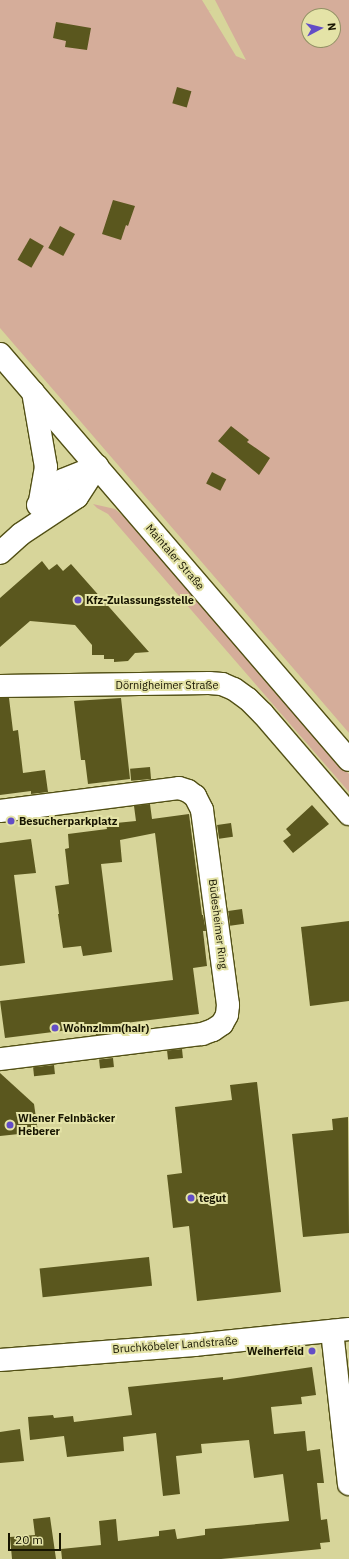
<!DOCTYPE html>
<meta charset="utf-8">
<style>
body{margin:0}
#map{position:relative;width:349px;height:1559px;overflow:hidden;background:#d7d59a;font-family:"IBM Plex Sans",sans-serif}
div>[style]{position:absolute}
.green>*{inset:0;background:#d5ad9a}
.building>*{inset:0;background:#5a571e;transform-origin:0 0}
.roads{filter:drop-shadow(1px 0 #525015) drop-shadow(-1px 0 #525015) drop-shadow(0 1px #525015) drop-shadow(0 -1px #525015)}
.minor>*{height:22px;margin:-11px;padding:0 11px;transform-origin:11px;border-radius:11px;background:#fff}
.major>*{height:22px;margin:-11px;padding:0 11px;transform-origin:11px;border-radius:11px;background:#fff}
.dots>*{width:11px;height:11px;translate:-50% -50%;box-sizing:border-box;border:2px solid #e4e3a7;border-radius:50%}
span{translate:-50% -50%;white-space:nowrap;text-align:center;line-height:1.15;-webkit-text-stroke:4px #e4e3a7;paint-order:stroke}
.street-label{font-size:11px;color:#171501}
.poi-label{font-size:11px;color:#171501;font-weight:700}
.left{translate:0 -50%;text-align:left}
.right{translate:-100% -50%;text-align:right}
.north{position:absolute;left:301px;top:8px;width:40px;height:40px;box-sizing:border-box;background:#e4e3a7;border:1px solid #929165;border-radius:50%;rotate:83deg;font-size:11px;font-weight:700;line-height:16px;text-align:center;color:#171501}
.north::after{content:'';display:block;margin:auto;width:14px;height:18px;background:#634dc6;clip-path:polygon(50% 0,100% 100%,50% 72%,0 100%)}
.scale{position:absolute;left:8px;top:1533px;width:53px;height:18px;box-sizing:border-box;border:2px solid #171501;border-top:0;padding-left:5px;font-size:12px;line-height:14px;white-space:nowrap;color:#171501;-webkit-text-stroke:3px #e4e3a7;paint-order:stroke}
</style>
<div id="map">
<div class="green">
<div style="clip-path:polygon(evenodd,0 0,202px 0,236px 56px,246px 60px,215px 0,349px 0,349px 733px,0 328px,0 0,309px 16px,333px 16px,333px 40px,309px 40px,309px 16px)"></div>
<div style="clip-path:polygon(93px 504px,115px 509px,130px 522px,349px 774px,349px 792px,108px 514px,97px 508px)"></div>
</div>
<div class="building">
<div style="clip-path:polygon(56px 22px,91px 28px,87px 50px,65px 47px,66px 41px,53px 38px)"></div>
<div style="left:177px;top:87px;width:15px;height:17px;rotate:16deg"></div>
<div style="clip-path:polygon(113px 200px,135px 206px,128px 226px,126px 225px,121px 240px,102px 234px)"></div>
<div style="left:60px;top:226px;width:17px;height:25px;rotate:28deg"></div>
<div style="left:30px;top:238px;width:16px;height:25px;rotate:30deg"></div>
<div style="clip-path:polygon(231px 426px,249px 440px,247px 442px,270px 458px,259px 475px,218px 441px)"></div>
<div style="left:212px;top:472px;width:16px;height:13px;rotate:27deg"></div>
<div style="clip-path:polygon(42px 561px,49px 570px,57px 564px,63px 571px,71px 564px,149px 652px,135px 653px,128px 661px,114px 662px,114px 659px,104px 659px,104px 655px,92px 655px,92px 645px,75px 625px,30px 621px,0 647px,0 598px)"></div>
<div style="clip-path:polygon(0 698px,9px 698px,13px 731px,18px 730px,23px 773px,45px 770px,48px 792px,31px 794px,31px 791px,0 795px)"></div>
<div style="clip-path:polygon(121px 698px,130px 779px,88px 784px,85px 760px,81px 760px,74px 701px)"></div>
<div style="left:150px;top:767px;width:12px;height:20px;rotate:85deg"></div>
<div style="clip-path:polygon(150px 804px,152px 819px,189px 814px,202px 915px,203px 915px,206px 931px,203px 931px,207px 966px,193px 968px,199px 1014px,109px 1025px,110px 1033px,96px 1035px,93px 1027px,5px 1038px,0 1001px,173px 980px,155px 833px,120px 840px,122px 862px,101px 864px,112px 952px,83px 956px,81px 946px,63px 948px,58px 914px,59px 914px,55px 886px,69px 884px,65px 849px,69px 848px,68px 834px,107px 829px,106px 824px,136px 821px,134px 806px)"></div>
<div style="clip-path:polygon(312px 805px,329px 824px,293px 853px,283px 841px,291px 835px,286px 829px)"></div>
<div style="left:231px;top:823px;width:14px;height:14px;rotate:82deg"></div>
<div style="clip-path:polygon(31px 839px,36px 873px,14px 875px,25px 963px,0 966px,0 843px)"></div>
<div style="left:242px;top:909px;width:15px;height:14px;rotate:82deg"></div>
<div style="clip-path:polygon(349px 921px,349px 1001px,310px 1006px,301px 927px)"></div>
<div style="left:182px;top:1049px;width:9px;height:15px;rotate:84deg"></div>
<div style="left:113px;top:1058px;width:9px;height:14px;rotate:84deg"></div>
<div style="left:54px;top:1065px;width:9px;height:21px;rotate:84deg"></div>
<div style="clip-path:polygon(0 1073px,34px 1104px,38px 1132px,0 1136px)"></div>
<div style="clip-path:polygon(257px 1082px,281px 1292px,197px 1301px,189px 1226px,173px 1228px,167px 1175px,182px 1173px,175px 1107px,232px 1100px,230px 1085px)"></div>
<div style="clip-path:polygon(348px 1117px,349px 1233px,303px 1237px,292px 1134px,333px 1130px,332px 1119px)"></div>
<div style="left:149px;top:1257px;width:29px;height:110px;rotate:84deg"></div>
<div style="clip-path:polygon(312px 1367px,316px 1395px,301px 1397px,302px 1404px,271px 1407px,274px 1434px,305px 1431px,307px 1451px,320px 1449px,324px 1483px,317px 1483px,321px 1520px,327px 1519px,330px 1542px,320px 1543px,321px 1549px,221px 1559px,62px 1559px,61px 1549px,101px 1545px,99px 1521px,116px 1519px,118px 1541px,159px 1536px,159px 1531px,175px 1529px,177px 1539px,205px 1535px,205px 1529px,289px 1521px,283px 1474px,254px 1478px,249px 1440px,201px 1444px,202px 1453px,176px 1456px,180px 1494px,163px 1496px,156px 1433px,123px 1437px,124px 1451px,67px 1457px,64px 1436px,30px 1440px,28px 1417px,53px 1415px,54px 1418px,73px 1416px,74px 1422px,132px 1415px,128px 1387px,223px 1377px,223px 1380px)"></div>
<div style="clip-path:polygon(20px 1429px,24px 1461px,0 1463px,0 1432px)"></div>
<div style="clip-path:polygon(50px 1517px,56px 1559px,12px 1559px,10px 1537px,35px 1535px,33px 1519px)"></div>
</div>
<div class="roads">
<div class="minor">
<div style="left:33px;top:392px;width:76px;rotate:80.2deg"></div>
<div style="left:46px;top:467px;width:36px;rotate:100deg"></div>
<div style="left:38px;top:505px;width:35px;rotate:-45deg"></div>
<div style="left:63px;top:480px;width:37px;rotate:-22deg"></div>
<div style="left:0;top:553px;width:28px;rotate:-42deg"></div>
<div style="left:21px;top:534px;width:67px;rotate:-33.5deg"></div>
<div style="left:77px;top:497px;width:37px;rotate:-57deg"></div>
<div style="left:0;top:686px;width:209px;rotate:-0.8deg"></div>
<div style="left:209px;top:683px;width:13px;rotate:4deg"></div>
<div style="left:222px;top:684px;width:13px;rotate:23deg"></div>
<div style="left:234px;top:689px;width:17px;rotate:36deg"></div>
<div style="left:248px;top:699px;width:21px;rotate:45deg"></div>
<div style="left:263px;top:714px;width:132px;rotate:49.3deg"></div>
<div style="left:0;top:811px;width:180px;rotate:-7.3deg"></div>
<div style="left:179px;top:788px;width:9px;rotate:18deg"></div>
<div style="left:188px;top:791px;width:9px;rotate:36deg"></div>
<div style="left:195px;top:796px;width:16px;rotate:63deg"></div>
<div style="left:202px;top:810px;width:197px;rotate:82.4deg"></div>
<div style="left:228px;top:1005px;width:10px;rotate:96deg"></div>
<div style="left:227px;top:1015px;width:10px;rotate:119deg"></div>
<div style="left:222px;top:1024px;width:11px;rotate:146deg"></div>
<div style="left:213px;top:1030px;width:12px;rotate:160deg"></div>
<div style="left:202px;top:1034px;width:204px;rotate:172.9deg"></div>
<div style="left:332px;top:1331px;width:154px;rotate:83.7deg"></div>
</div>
<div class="major">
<div style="left:0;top:354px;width:535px;rotate:49.32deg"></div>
<div style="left:0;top:1360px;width:195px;rotate:-4.4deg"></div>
<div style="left:194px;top:1345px;width:156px;rotate:-5.9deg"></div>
</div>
</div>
<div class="dots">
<div style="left:78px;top:600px;background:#634dc6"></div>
<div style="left:11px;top:821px;background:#634dc6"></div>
<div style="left:55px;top:1028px;background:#634dc6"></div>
<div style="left:10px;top:1125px;background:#634dc6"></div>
<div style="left:191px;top:1198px;background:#634dc6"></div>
<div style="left:312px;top:1351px;background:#634dc6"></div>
</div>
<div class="street-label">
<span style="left:175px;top:557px;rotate:49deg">Maintaler Straße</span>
<span style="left:167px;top:685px">Dörnigheimer Straße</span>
<span style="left:218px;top:924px;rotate:83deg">Büdesheimer Ring</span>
<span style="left:175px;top:1345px;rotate:-4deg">Bruchköbeler Landstraße</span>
</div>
<div class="poi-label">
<span class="left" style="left:86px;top:600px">Kfz-Zulassungsstelle</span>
<span class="left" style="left:19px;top:821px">Besucherparkplatz</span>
<span class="left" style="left:63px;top:1028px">Wohnzimm(hair)</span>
<span class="left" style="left:18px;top:1125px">Wiener Feinbäcker<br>Heberer</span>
<span class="left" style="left:199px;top:1198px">tegut</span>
<span class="right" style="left:304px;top:1351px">Weiherfeld</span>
</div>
<div class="north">N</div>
<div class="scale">20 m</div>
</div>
